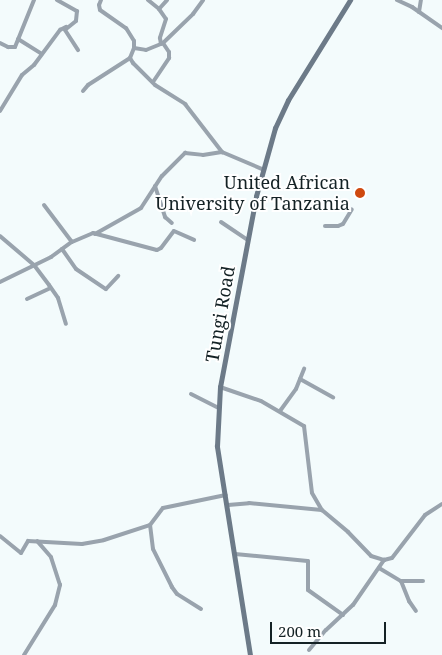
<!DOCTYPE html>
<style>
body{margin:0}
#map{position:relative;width:442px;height:655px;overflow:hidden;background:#f3fbfc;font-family:"Noto Serif",serif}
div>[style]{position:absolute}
.minor>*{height:4px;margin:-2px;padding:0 2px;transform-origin:2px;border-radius:2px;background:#99a3ad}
.secondary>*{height:5px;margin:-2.5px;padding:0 2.5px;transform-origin:2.5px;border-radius:2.5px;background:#6c7a88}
.dots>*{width:14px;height:14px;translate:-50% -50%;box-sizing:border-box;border:2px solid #fff;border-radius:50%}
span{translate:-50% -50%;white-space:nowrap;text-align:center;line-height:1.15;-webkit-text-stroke:4px #fff;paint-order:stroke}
.poi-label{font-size:18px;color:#142225}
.right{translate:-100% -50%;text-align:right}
.street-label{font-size:18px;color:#142225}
.scale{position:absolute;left:270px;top:622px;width:116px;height:22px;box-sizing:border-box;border:2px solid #142225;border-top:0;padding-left:6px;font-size:15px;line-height:18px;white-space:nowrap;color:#142225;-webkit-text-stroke:4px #fff;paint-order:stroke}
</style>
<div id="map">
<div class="minor">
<div style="left:57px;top:0;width:23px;rotate:29deg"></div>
<div style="left:77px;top:11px;width:10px;rotate:96deg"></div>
<div style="left:76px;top:21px;width:14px;rotate:141deg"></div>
<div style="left:65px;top:30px;width:24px;rotate:57deg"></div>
<div style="left:101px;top:0;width:5px;rotate:112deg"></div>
<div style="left:99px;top:5px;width:5px;rotate:79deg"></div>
<div style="left:100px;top:10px;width:32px;rotate:35deg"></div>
<div style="left:126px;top:28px;width:15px;rotate:58deg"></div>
<div style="left:134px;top:41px;width:7px;rotate:90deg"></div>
<div style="left:134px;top:48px;width:11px;rotate:112deg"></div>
<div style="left:130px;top:58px;width:6px;rotate:59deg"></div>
<div style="left:133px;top:63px;width:31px;rotate:45deg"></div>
<div style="left:155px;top:85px;width:36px;rotate:32deg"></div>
<div style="left:185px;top:104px;width:61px;rotate:52.4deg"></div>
<div style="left:222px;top:152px;width:43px;rotate:23deg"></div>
<div style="left:148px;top:0;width:14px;rotate:39deg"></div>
<div style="left:159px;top:9px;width:12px;rotate:55deg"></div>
<div style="left:166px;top:19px;width:20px;rotate:108deg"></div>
<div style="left:160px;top:38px;width:6px;rotate:81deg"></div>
<div style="left:397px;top:0;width:17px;rotate:25deg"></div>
<div style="left:412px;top:7px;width:37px;rotate:35deg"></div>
<div style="left:159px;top:9px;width:12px;rotate:-48deg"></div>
<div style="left:419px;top:12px;width:12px;rotate:-81deg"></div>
<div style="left:18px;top:39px;width:28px;rotate:32deg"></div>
<div style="left:0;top:43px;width:9px;rotate:27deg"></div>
<div style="left:8px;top:47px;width:7px"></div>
<div style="left:15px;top:47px;width:51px;rotate:-68deg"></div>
<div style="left:134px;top:48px;width:12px;rotate:9deg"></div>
<div style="left:146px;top:50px;width:18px;rotate:-22deg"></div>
<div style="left:163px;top:43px;width:42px;rotate:-44deg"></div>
<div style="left:193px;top:14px;width:17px;rotate:-54deg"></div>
<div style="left:153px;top:82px;width:29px;rotate:-56deg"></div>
<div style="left:169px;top:58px;width:6px;rotate:-90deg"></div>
<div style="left:169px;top:52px;width:11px;rotate:-124deg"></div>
<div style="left:83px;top:91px;width:8px;rotate:-50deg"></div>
<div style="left:88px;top:85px;width:50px;rotate:-32.7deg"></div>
<div style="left:0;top:111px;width:42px;rotate:-58.6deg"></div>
<div style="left:22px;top:75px;width:16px;rotate:-40deg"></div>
<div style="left:34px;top:65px;width:44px;rotate:-53.4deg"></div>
<div style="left:60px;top:30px;width:7px;rotate:-27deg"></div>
<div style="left:155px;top:186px;width:33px;rotate:72deg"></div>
<div style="left:165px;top:217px;width:9px;rotate:41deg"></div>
<div style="left:44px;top:205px;width:46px;rotate:52.9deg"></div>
<div style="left:221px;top:222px;width:32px;rotate:34deg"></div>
<div style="left:325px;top:226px;width:13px"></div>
<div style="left:338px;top:226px;width:5px;rotate:-22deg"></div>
<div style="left:343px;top:224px;width:17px;rotate:-59deg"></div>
<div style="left:95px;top:234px;width:53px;rotate:-29.5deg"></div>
<div style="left:141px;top:208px;width:38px;rotate:-57deg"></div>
<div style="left:162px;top:176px;width:33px;rotate:-45deg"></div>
<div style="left:185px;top:153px;width:18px;rotate:6deg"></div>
<div style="left:203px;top:155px;width:19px;rotate:-9deg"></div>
<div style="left:0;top:236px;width:45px;rotate:40.5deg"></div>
<div style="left:34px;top:265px;width:25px;rotate:53deg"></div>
<div style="left:49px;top:285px;width:16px;rotate:55deg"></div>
<div style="left:58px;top:298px;width:27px;rotate:73deg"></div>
<div style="left:62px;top:249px;width:24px;rotate:55deg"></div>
<div style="left:76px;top:269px;width:36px;rotate:34deg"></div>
<div style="left:106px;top:289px;width:18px;rotate:-47deg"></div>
<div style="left:0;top:282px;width:57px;rotate:-26.1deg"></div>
<div style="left:51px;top:257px;width:26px;rotate:-36deg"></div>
<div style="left:72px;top:242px;width:23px;rotate:-23deg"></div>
<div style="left:93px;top:233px;width:66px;rotate:14.9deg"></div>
<div style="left:157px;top:250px;width:4px;rotate:-27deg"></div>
<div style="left:161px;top:248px;width:21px;rotate:-53deg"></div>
<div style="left:174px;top:231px;width:22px;rotate:24deg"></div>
<div style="left:27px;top:299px;width:26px;rotate:-25deg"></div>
<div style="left:300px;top:379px;width:38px;rotate:29deg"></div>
<div style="left:220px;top:387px;width:43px;rotate:18.9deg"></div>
<div style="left:261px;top:401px;width:50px;rotate:30.2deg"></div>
<div style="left:304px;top:426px;width:67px;rotate:83.2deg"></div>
<div style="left:312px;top:493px;width:20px;rotate:60deg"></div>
<div style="left:191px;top:394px;width:31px;rotate:27deg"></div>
<div style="left:280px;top:411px;width:27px;rotate:-54deg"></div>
<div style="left:296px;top:389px;width:22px;rotate:-68deg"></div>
<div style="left:228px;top:505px;width:21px;rotate:-5deg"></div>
<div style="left:249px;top:503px;width:73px;rotate:5.5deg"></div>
<div style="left:322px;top:510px;width:34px;rotate:40deg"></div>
<div style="left:348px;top:532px;width:33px;rotate:46deg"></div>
<div style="left:371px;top:556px;width:14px;rotate:17deg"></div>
<div style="left:384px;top:560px;width:8px;rotate:-14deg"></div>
<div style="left:392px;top:558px;width:54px;rotate:-52.5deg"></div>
<div style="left:425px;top:515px;width:20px;rotate:-33deg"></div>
<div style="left:0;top:536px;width:27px;rotate:39deg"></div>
<div style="left:21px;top:553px;width:14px;rotate:-60deg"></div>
<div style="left:28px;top:541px;width:54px;rotate:3.2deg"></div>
<div style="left:82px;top:544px;width:22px;rotate:-10deg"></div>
<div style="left:104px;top:540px;width:48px;rotate:-18.1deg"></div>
<div style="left:235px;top:554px;width:73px;rotate:5.5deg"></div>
<div style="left:308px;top:561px;width:29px;rotate:90deg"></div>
<div style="left:308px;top:590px;width:43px;rotate:35.5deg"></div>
<div style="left:379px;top:568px;width:26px;rotate:31deg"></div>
<div style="left:401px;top:581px;width:22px;rotate:68deg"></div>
<div style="left:409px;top:601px;width:12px;rotate:55deg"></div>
<div style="left:401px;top:581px;width:22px"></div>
<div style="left:201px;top:609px;width:28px;rotate:-148deg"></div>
<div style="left:177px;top:594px;width:9px;rotate:-126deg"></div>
<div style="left:172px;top:587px;width:42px;rotate:-116.6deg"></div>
<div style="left:153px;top:549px;width:24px;rotate:-97deg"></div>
<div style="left:150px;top:525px;width:21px;rotate:-53deg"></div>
<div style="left:163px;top:508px;width:64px;rotate:-11.7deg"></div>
<div style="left:309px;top:650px;width:26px;rotate:-50deg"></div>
<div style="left:326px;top:630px;width:37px;rotate:-43deg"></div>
<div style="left:353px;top:605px;width:55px;rotate:-55.4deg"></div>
<div style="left:24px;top:655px;width:59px;rotate:-58.2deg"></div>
<div style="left:55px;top:605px;width:21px;rotate:-76deg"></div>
<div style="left:60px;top:585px;width:29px;rotate:-108deg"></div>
<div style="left:51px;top:557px;width:21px;rotate:-131deg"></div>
</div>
<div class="secondary">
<div style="left:250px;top:655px;width:212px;rotate:-99deg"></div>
<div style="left:217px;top:446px;width:59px;rotate:-87.1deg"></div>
<div style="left:220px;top:387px;width:194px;rotate:-79.3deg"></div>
<div style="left:256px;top:196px;width:71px;rotate:-74.4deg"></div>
<div style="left:275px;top:128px;width:31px;rotate:-65deg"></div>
<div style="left:288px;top:100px;width:118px;rotate:-58.2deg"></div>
</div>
<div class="dots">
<div style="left:360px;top:193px;background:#cf490f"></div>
</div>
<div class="poi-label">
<span class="right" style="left:350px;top:193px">United African<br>University of Tanzania</span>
</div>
<div class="street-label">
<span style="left:220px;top:314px;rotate:-80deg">Tungi Road</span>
</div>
<div class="scale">200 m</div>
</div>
